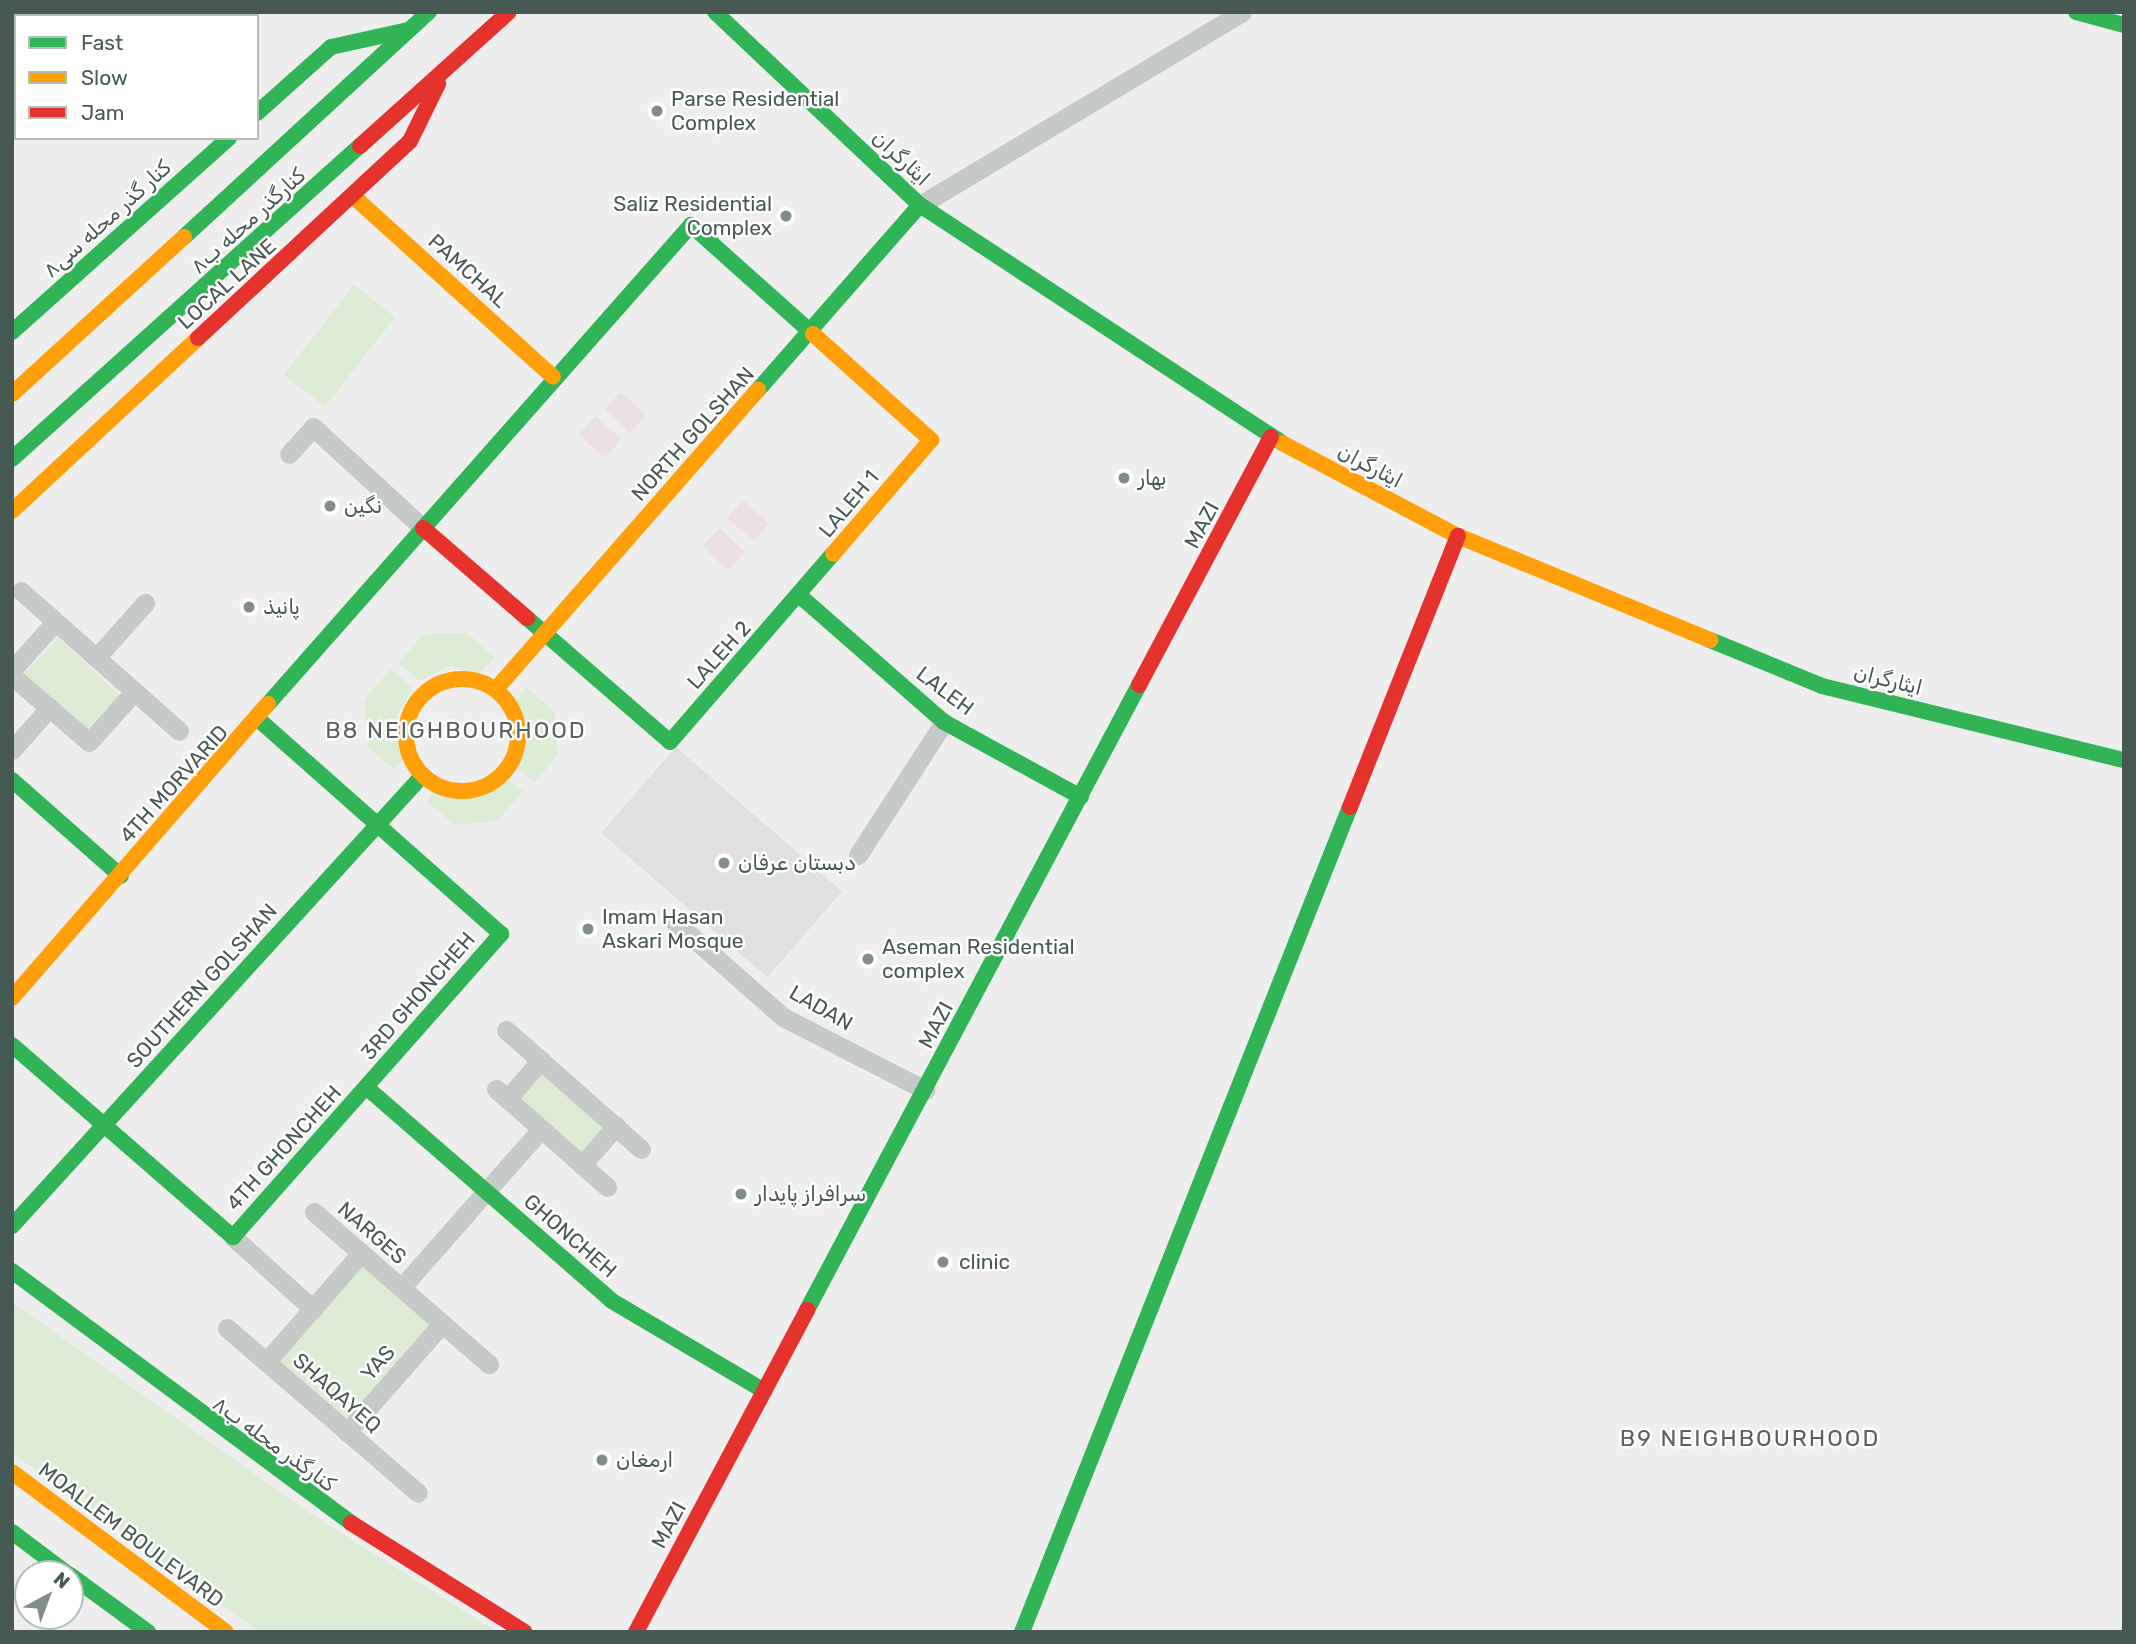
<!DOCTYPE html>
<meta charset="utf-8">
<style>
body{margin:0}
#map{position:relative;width:2136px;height:1644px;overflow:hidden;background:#eee;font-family:Rubik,"Noto Naskh Arabic",sans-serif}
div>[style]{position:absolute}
.commercial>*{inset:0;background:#ebe1e2;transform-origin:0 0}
.education>*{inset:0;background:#e0dfe1;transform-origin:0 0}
.green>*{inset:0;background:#ddecd4;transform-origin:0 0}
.street>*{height:19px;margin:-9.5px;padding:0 9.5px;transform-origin:9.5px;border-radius:9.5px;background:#c5cac9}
.fast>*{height:16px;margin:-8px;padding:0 8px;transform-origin:8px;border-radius:8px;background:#30b455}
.slow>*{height:16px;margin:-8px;padding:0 8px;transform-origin:8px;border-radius:8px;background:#ff9f0a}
.slow>.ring{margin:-8px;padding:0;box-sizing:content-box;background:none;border:16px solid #ff9f0a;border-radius:50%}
.jam>*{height:16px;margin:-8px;padding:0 8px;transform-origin:8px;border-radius:8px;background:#e5322d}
.dots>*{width:19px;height:19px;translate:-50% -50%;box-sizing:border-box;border:4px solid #fff;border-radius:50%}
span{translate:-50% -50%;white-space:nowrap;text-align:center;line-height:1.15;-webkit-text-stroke:5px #fff;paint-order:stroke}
.poi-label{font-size:21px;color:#475953}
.left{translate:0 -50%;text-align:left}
.right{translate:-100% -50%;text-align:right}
.street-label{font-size:21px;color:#475953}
.neighbourhood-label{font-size:23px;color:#5a6160;letter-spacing:2px}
.frame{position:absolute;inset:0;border:14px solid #475953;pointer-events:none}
.legend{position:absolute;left:14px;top:14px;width:245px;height:126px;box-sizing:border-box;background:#fff;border:2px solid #b5bdba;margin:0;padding:9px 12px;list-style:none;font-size:21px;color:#475953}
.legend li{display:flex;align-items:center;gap:14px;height:35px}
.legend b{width:35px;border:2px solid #b5bdba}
.north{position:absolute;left:14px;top:1560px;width:70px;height:70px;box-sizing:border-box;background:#fff;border:2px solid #b5bdba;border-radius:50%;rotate:41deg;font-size:19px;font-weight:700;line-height:28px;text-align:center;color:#475953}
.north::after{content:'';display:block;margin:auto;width:24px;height:32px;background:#818d89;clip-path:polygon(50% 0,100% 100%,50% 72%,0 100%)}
</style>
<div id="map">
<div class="commercial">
<div style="left:621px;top:392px;width:34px;height:24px;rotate:43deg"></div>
<div style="left:595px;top:416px;width:35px;height:25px;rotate:41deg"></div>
<div style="left:743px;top:500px;width:35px;height:24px;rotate:41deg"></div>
<div style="left:720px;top:528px;width:35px;height:25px;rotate:44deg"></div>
</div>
<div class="education">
<div style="left:676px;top:747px;width:220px;height:114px;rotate:41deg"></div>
</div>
<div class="green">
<div style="left:354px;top:285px;width:52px;height:114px;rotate:38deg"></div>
<div style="clip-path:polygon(467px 633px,495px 657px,477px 676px,451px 665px,420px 681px,398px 663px,424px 634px)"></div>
<div style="left:58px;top:638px;width:84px;height:50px;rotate:43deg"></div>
<div style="clip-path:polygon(391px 669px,414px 688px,397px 715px,395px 734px,406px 758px,395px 770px,368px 747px,364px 700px)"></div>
<div style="clip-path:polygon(526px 687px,555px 712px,558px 755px,534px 783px,514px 765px,524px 739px,515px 702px)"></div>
<div style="clip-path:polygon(503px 777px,523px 791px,498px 821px,455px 825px,427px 802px,436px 789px,469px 793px)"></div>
<div style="left:543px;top:1067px;width:89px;height:43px;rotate:41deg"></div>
<div style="left:363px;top:1265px;width:92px;height:129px;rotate:41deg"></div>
<div style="clip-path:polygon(12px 1302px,308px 1512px,497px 1632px,260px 1632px,12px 1453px)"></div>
</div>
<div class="street">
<div style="left:100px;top:16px;width:6px;rotate:-45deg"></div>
<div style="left:12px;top:52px;width:6px;rotate:51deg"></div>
<div style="left:920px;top:205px;width:375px;rotate:-30.9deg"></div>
<div style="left:289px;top:454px;width:36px;rotate:-48deg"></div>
<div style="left:313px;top:427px;width:149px;rotate:42.6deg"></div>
<div style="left:21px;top:591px;width:211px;rotate:41.5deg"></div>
<div style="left:96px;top:658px;width:74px;rotate:-48.3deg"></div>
<div style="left:12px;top:670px;width:64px;rotate:-48.1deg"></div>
<div style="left:12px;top:676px;width:101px;rotate:40.6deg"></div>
<div style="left:89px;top:742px;width:67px;rotate:-48deg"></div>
<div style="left:12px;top:750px;width:57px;rotate:-48.5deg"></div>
<div style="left:858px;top:855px;width:158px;rotate:-57.1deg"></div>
<div style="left:674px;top:921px;width:145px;rotate:41.4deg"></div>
<div style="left:783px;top:1017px;width:160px;rotate:27.2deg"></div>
<div style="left:506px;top:1030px;width:180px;rotate:41.4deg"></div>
<div style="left:496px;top:1089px;width:148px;rotate:41.4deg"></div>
<div style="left:507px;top:1099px;width:52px;rotate:-48.9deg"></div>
<div style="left:582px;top:1165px;width:52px;rotate:-48.9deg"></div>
<div style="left:314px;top:1212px;width:232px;rotate:41deg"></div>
<div style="left:233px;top:1237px;width:108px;rotate:42deg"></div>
<div style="left:401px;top:1288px;width:212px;rotate:-48.6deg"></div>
<div style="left:227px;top:1328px;width:252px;rotate:40.8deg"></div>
<div style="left:266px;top:1362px;width:145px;rotate:-48.9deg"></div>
<div style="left:347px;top:1432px;width:144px;rotate:-48.7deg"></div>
</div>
<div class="fast">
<div style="left:715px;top:12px;width:282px;rotate:43.3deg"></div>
<div style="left:920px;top:205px;width:433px;rotate:33.3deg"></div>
<div style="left:2076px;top:12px;width:50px;rotate:15.2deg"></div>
<div style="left:257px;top:113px;width:99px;rotate:-41.7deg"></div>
<div style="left:331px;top:47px;width:79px;rotate:-12.4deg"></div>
<div style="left:184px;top:237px;width:333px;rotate:-42.6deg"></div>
<div style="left:12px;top:332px;width:291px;rotate:-41.8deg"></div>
<div style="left:758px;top:390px;width:246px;rotate:-48.8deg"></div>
<div style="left:12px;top:459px;width:468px;rotate:-42deg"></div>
<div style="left:800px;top:596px;width:191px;rotate:41.2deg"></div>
<div style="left:944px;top:722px;width:156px;rotate:28.7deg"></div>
<div style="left:527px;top:618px;width:189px;rotate:40.9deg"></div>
<div style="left:670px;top:742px;width:249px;rotate:-49.1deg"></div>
<div style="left:1710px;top:640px;width:121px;rotate:22.3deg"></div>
<div style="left:1822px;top:686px;width:311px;rotate:13.8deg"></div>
<div style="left:268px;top:704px;width:639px;rotate:-48.55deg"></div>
<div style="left:691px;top:225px;width:164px;rotate:41.8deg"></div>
<div style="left:12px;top:780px;width:145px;rotate:41.4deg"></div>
<div style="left:12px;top:1045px;width:293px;rotate:41deg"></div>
<div style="left:233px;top:1237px;width:405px;rotate:-48.5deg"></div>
<div style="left:501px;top:934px;width:323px;rotate:-138.5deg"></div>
<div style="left:366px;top:1087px;width:326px;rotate:41deg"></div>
<div style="left:612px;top:1301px;width:177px;rotate:30.6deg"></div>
<div style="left:12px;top:1226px;width:610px;rotate:-47.66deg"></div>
<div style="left:12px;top:1271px;width:422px;rotate:36.6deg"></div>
<div style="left:807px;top:1310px;width:708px;rotate:-62.02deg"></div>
<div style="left:12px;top:1532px;width:70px;rotate:36.9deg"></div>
<div style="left:70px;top:1575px;width:97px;rotate:36.2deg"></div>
<div style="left:1022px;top:1632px;width:888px;rotate:-68.32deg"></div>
</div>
<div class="slow">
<div style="left:354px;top:197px;width:268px;rotate:42.1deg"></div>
<div style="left:813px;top:334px;width:159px;rotate:41.9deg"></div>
<div style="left:931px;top:440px;width:150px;rotate:130.7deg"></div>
<div style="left:12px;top:394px;width:233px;rotate:-42.4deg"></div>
<div style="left:1282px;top:443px;width:199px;rotate:27.9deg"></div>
<div style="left:1458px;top:536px;width:273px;rotate:22.4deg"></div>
<div style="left:12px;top:511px;width:254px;rotate:-42.9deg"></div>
<div class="ring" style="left:406px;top:679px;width:96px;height:96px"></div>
<div style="left:496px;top:689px;width:398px;rotate:-48.8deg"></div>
<div style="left:12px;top:998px;width:390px;rotate:-49deg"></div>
<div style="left:12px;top:1472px;width:267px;rotate:36.8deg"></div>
</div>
<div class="jam">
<div style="left:360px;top:146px;width:200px;rotate:-42deg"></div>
<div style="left:198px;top:338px;width:289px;rotate:-42.9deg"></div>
<div style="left:410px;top:141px;width:64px;rotate:-63.8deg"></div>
<div style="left:423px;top:528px;width:138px;rotate:40.9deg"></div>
<div style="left:1139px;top:685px;width:281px;rotate:-62deg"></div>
<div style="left:1350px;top:807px;width:292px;rotate:-68.3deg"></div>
<div style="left:351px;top:1523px;width:205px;rotate:32.1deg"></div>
<div style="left:636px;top:1632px;width:365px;rotate:-62deg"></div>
</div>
<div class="dots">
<div style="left:657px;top:111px;background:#818d89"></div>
<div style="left:786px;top:216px;background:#818d89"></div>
<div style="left:1124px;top:478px;background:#818d89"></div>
<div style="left:330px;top:506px;background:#818d89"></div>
<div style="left:249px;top:607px;background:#818d89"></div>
<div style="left:724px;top:863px;background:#818d89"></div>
<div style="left:588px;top:929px;background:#818d89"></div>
<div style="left:868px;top:959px;background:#818d89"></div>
<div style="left:741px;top:1194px;background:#818d89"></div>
<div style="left:943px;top:1262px;background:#818d89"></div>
<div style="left:602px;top:1460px;background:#818d89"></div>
</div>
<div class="poi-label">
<span class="left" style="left:671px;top:111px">Parse Residential<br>Complex</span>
<span class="right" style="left:772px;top:216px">Saliz Residential<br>Complex</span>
<span class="left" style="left:1138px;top:478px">بهار</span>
<span class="left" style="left:344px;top:506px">نگین</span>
<span class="left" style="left:263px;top:607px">پانیذ</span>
<span class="left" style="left:738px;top:863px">دبستان عرفان</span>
<span class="left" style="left:602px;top:929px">Imam Hasan<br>Askari Mosque</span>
<span class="left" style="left:882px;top:959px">Aseman Residential<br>complex</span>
<span class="left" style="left:755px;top:1194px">سرافراز پایدار</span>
<span class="left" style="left:959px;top:1262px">clinic</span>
<span class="left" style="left:616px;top:1460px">ارمغان</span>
</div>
<div class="street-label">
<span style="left:901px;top:158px;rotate:43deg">ایثارگران</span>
<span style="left:107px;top:219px;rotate:-42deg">کنار گذر محله سی۸</span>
<span style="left:248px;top:221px;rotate:-42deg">کنارگذر محله ب۸</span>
<span style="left:468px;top:271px;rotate:42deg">PAMCHAL</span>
<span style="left:227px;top:284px;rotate:-42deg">LOCAL LANE</span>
<span style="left:693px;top:434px;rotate:-48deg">NORTH GOLSHAN</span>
<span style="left:1370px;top:466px;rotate:28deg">ایثارگران</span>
<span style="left:849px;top:504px;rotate:-50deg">LALEH 1</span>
<span style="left:1202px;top:525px;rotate:-62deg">MAZI</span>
<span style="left:719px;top:655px;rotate:-48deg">LALEH 2</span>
<span style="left:1888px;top:680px;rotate:14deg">ایثارگران</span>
<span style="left:945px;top:691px;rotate:37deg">LALEH</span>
<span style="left:174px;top:784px;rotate:-48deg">4TH MORVARID</span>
<span style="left:202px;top:986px;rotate:-48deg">SOUTHERN GOLSHAN</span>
<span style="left:418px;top:996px;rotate:-49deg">3RD GHONCHEH</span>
<span style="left:821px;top:1008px;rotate:30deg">LADAN</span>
<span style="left:936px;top:1025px;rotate:-62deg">MAZI</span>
<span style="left:284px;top:1148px;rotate:-48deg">4TH GHONCHEH</span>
<span style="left:372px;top:1233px;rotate:41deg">NARGES</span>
<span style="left:570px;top:1236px;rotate:41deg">GHONCHEH</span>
<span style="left:378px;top:1363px;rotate:-49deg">YAS</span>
<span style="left:337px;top:1393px;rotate:41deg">SHAQAYEQ</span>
<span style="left:274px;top:1444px;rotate:36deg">کنارگذر محله ب۸</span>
<span style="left:669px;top:1525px;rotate:-62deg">MAZI</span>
<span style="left:131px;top:1535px;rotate:37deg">MOALLEM BOULEVARD</span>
</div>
<div class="neighbourhood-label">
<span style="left:456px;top:730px">B8 NEIGHBOURHOOD</span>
<span style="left:1750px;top:1438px">B9 NEIGHBOURHOOD</span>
</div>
<div class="frame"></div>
<ul class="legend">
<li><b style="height:9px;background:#30b455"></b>Fast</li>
<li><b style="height:9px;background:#ff9f0a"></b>Slow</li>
<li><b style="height:9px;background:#e5322d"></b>Jam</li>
</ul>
<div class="north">N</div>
</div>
